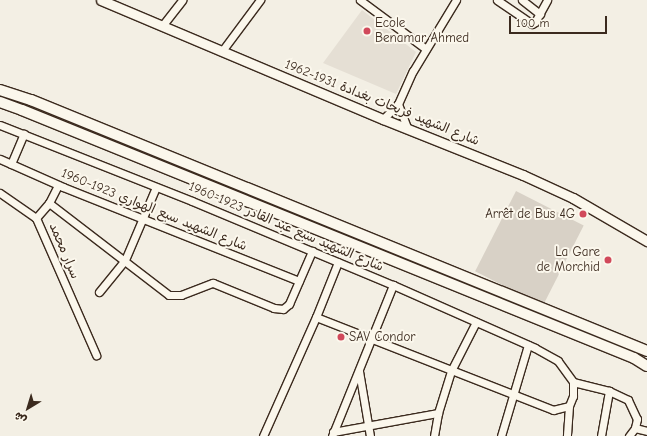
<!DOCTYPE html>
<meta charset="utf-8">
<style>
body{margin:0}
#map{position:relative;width:647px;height:436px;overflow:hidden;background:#f3efe4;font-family:"Comic Neue","Playpen Sans Arabic",sans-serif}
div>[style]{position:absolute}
.built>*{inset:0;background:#e5dfd4}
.green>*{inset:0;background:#d8d1c6;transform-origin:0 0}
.roads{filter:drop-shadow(1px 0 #3b2a1e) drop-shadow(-1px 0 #3b2a1e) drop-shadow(0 1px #3b2a1e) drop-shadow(0 -1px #3b2a1e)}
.minor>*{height:7px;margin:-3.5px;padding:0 3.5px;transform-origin:3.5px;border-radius:3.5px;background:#fbf7ec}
.major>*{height:9px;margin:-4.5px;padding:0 4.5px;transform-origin:4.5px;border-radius:4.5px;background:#fbf7ec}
.highway>*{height:10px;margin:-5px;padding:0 5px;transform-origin:5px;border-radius:5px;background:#fbf7ec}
.dots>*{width:11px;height:11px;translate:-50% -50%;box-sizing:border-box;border:2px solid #fbf7ec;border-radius:50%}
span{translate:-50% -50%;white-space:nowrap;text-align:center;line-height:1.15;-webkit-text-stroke:4px #fbf7ec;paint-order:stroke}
.poi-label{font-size:13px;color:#3b2a1e}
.left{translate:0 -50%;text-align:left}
.right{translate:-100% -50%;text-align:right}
.street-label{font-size:13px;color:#3b2a1e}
.north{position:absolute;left:8px;top:388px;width:40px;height:40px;-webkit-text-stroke:3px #fbf7ec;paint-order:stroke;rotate:218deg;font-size:11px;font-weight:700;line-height:16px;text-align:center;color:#3b2a1e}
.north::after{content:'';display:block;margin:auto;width:14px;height:18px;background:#3b2a1e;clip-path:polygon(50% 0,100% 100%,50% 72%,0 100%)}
.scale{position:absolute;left:509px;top:16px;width:98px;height:18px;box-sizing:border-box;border:2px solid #3b2a1e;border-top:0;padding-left:5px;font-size:12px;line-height:14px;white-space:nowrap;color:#3b2a1e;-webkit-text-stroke:3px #fbf7ec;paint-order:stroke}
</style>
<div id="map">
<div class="built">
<div style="clip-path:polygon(362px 10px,416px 52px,396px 94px,323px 63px)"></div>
</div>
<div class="green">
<div style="left:516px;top:191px;width:76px;height:90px;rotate:27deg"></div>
</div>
<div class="roads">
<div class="minor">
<div style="left:360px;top:0;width:82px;rotate:36.6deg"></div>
<div style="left:497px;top:0;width:42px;rotate:34.4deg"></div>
<div style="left:532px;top:24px;width:4px;rotate:-34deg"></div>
<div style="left:535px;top:22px;width:25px;rotate:-61deg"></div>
<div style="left:522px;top:0;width:23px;rotate:38deg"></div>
<div style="left:162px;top:26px;width:33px;rotate:-52deg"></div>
<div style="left:222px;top:51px;width:64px;rotate:-53.3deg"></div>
<div style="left:398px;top:104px;width:26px;rotate:69deg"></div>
<div style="left:383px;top:119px;width:21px;rotate:-45deg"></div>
<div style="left:398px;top:104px;width:36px;rotate:-66deg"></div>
<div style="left:413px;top:71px;width:83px;rotate:-58.8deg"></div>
<div style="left:0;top:125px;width:206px;rotate:21.6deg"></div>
<div style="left:192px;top:201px;width:218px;rotate:22.7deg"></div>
<div style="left:393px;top:285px;width:155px;rotate:23.9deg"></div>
<div style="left:535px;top:348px;width:26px;rotate:29deg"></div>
<div style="left:558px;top:361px;width:26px;rotate:54deg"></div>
<div style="left:573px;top:382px;width:14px;rotate:90deg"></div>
<div style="left:573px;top:396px;width:11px;rotate:112deg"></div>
<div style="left:569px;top:406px;width:30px;rotate:94deg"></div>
<div style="left:0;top:159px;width:69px;rotate:24deg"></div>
<div style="left:63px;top:187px;width:254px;rotate:21.7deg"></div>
<div style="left:11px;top:164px;width:33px;rotate:-67deg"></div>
<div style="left:0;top:193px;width:44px;rotate:34.8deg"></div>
<div style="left:36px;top:218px;width:150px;rotate:66.3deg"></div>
<div style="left:49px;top:203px;width:151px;rotate:37.5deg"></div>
<div style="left:169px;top:295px;width:12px"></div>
<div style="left:181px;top:295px;width:34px;rotate:-21deg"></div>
<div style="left:213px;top:283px;width:66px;rotate:22.3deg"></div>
<div style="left:274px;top:308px;width:9px;rotate:6deg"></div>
<div style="left:283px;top:309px;width:8px;rotate:-40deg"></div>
<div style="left:289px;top:304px;width:58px;rotate:-66.5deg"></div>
<div style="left:36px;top:218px;width:20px;rotate:-49deg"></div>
<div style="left:49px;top:203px;width:20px;rotate:-63deg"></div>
<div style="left:99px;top:292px;width:41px;rotate:-50.9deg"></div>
<div style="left:125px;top:260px;width:79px;rotate:-67deg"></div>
<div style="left:316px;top:317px;width:255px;rotate:21.4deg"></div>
<div style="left:553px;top:410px;width:16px;rotate:-14deg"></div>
<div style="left:359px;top:371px;width:66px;rotate:80.4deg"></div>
<div style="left:573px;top:382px;width:37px;rotate:14deg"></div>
<div style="left:609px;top:391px;width:21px;rotate:25deg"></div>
<div style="left:628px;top:400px;width:21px;rotate:65deg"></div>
<div style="left:637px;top:419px;width:9px;rotate:103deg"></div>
<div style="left:635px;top:428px;width:10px;rotate:127deg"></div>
<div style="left:635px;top:428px;width:12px;rotate:14deg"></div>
<div style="left:333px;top:432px;width:107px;rotate:-10.3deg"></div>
<div style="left:263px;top:436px;width:130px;rotate:-66deg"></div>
<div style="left:316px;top:317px;width:59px;rotate:-68.2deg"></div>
<div style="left:332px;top:436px;width:163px;rotate:-68deg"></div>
<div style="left:434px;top:436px;width:23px;rotate:-80deg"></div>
<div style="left:438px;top:413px;width:44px;rotate:-72.8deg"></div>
<div style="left:451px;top:371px;width:55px;rotate:-63deg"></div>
<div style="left:501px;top:436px;width:95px;rotate:-73.5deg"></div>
<div style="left:601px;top:436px;width:46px;rotate:-79.9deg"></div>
</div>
<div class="major">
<div style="left:101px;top:0;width:306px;rotate:22.9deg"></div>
<div style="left:383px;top:119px;width:151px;rotate:21.8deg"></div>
<div style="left:523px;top:175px;width:55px;rotate:24.7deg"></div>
<div style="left:573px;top:198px;width:86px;rotate:30.2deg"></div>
</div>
<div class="highway">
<div style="left:0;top:90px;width:33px;rotate:18deg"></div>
<div style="left:31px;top:100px;width:665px;rotate:22.17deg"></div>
<div style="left:0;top:102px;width:23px;rotate:20deg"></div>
<div style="left:22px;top:110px;width:660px;rotate:22.06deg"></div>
<div style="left:634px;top:358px;width:15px;rotate:32deg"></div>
</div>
</div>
<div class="dots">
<div style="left:367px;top:31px;background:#d1495b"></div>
<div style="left:583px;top:214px;background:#d1495b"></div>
<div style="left:608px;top:260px;background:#d1495b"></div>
<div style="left:341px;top:337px;background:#d1495b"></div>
</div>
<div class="poi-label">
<span class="left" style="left:375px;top:31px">Ecole<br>Benamar Ahmed</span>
<span class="right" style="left:575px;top:214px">Arrêt de Bus 4G</span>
<span class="right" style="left:600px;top:260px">La Gare<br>de Morchid</span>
<span class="left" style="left:349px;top:337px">SAV Condor</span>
</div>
<div class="street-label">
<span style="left:382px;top:103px;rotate:22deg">شارع الشهيد فريحات بغدادة 1931-1962</span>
<span style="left:154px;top:210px;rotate:22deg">شارع الشهيد سبع الهواري 1923-1960</span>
<span style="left:286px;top:227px;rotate:23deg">شارع الشهيد سبع عبد القادر 1923-1960</span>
<span style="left:64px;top:251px;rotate:67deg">سرار محمد</span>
</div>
<div class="north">ش</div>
<div class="scale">100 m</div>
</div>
